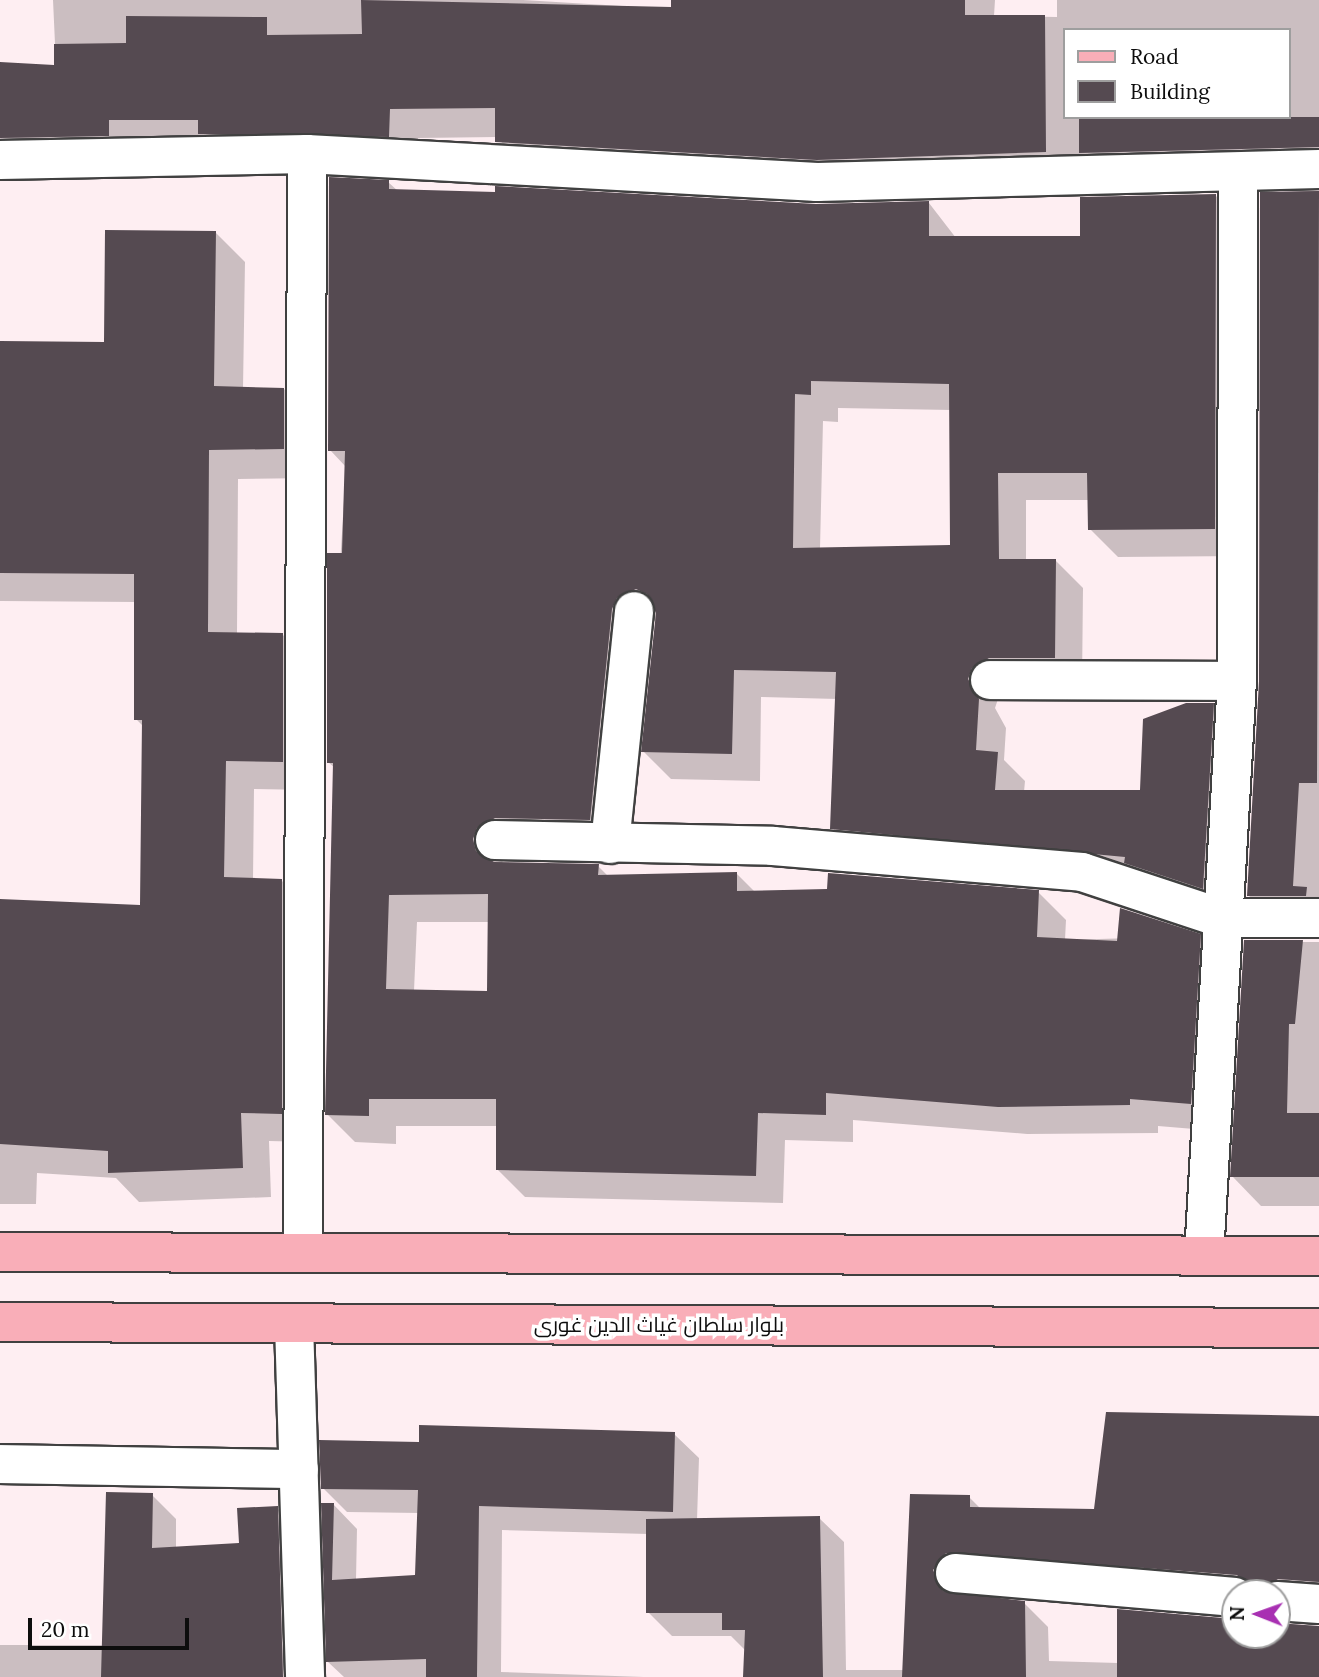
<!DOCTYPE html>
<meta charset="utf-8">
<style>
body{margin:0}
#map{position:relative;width:1319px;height:1677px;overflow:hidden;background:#feeef2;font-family:Lora,Cairo,serif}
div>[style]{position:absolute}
.shadow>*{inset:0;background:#0003}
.building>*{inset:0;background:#554a51}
.roads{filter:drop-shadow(2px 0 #404040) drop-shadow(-2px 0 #404040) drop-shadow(0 2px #404040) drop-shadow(0 -2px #404040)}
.street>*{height:38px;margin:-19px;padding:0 19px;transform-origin:19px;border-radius:19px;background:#fff}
.secondary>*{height:38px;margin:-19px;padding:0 19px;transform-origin:19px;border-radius:19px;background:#f9aeb8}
span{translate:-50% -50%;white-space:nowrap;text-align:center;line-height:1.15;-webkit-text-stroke:7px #fff;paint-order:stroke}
.street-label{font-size:21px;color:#0d0d0d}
.legend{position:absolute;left:1063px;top:28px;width:228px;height:91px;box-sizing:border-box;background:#fff;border:2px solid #9e9e9e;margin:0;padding:9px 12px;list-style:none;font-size:21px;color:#0d0d0d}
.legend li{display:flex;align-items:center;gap:14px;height:35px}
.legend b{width:35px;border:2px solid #9e9e9e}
.north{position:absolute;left:1221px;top:1579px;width:70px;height:70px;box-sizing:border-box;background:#fff;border:2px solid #9e9e9e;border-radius:50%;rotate:271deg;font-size:19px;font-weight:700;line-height:28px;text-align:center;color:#0d0d0d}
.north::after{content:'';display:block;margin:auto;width:24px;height:32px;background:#a830b2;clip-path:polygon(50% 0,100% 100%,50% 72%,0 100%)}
.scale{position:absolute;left:28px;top:1618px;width:161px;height:32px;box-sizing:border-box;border:4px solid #0d0d0d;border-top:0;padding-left:9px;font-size:21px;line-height:24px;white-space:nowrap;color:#0d0d0d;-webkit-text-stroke:5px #fff;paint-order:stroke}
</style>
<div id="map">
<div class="shadow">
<div style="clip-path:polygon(evenodd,53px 0,523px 0,672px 9px,673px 0,995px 0,994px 16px,1057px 17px,1057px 0,1319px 0,1319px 179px,526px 171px,497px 137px,418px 138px,418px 165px,29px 167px,0 180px,0 64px,56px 66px,53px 0,1065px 30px,1289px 30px,1289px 117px,1065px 117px,1065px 30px)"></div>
<div style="clip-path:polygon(evenodd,388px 182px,398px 191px,816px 206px,929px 203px,956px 238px,1082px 238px,1215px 195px,1243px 223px,1243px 556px,1118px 557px,1090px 529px,1089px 500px,1026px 500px,1026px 561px,1055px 560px,1083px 588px,1082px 685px,999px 696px,995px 708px,1006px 728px,1004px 760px,1025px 781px,1024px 792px,1141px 791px,1213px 705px,1241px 732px,1230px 916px,1154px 890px,860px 856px,832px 828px,837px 699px,761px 697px,760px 781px,671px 779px,643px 751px,657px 620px,644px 625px,618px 847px,504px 856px,502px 864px,598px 866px,609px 877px,737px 874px,755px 892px,1038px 892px,1066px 920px,1065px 940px,1200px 936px,1228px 964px,1218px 1131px,1158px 1126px,1158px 1133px,1027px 1134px,853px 1120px,853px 1142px,785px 1140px,783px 1203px,525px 1197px,498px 1170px,498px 1126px,396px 1126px,396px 1144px,355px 1142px,327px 1114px,335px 768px,328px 762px,346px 467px,330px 450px,388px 182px,838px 408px,951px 410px,952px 547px,820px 549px,823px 421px,838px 422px,838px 408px,388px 182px,417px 922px,489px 922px,488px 993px,414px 991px,417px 922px)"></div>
<div style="clip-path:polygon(1319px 190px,1319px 925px,1278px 925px,1248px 895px,1261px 681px,1262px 194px)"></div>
<div style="clip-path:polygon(216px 233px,245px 262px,243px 389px,284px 389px,313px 419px,313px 478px,238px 479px,237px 634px,283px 635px,312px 664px,311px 790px,254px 789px,253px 880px,282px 881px,311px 910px,310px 1142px,269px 1141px,271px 1197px,139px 1202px,116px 1178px,37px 1173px,36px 1204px,0 1204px,0 901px,141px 907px,144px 727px,136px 719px,135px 602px,0 601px,0 343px,106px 344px)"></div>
<div style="clip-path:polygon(1246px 942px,1319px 942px,1319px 1206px,1261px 1206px,1232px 1176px)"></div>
<div style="clip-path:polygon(1319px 1418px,1319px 1605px,1277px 1593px,960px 1585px,960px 1595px,1024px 1603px,1048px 1627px,1049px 1661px,1118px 1663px,1235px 1620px,1235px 1635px,1277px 1635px,1277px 1623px,1319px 1627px,1319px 1677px,744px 1677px,746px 1651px,731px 1636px,672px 1636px,648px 1612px,648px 1534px,502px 1530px,501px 1672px,644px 1677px,344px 1677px,328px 1662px,333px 1504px,357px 1529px,356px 1580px,417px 1577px,419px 1513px,347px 1512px,323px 1488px,421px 1443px,674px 1434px,699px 1458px,697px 1520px,819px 1518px,844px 1542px,846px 1670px,904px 1670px,912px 1496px,969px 1497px,981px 1509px,1095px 1511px)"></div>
<div style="clip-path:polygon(152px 1495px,176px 1519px,176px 1548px,240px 1545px,277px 1508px,301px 1532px,306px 1677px,0 1677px,0 1645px,104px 1645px)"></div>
</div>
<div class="building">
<div style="clip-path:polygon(361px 0,671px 7px,671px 0,965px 0,965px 15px,1045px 15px,1046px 152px,817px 160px,495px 142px,495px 108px,390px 109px,389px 137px,198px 134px,198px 120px,109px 120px,109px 136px,0 138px,0 62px,54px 65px,54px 44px,126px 43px,126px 16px,267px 17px,267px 35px,362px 34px)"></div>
<div style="clip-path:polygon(1079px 117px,1319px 117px,1319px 147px,1079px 153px)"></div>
<div style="clip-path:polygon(evenodd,329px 177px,389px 180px,389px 189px,495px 192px,495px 186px,816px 204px,929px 201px,929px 236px,1080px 236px,1080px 197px,1216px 194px,1215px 529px,1088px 530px,1087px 473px,998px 473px,999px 559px,1056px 559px,1055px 658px,989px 658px,972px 668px,968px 679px,979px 699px,976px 750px,998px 752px,995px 790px,1140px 790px,1143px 719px,1186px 703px,1214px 703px,1203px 889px,1124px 863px,1125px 857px,830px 829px,836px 672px,734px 670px,732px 754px,641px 752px,656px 613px,647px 594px,636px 589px,617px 598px,612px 609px,590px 820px,495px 818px,477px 828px,473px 839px,476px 851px,494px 862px,599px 864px,598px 875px,737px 872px,737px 891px,827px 889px,828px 873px,1039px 890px,1037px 937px,1117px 941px,1120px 908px,1201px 934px,1191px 1104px,1130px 1099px,1130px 1105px,998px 1107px,826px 1093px,826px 1115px,758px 1113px,756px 1176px,496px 1170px,496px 1099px,369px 1099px,369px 1116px,325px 1115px,333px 763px,327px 763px,327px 553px,342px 553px,345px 451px,328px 451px,329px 177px,811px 381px,949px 384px,950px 545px,793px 548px,795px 394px,811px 395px,811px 381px,329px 177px,488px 894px,487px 991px,386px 989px,389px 895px,488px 894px)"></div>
<div style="clip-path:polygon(1319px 191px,1317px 783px,1299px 783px,1293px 886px,1307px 887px,1306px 896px,1247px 896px,1259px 681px,1260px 192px)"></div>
<div style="clip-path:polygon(105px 230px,216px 231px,214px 386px,284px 388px,284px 449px,209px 450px,208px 632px,283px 633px,283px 762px,226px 761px,224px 877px,282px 879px,282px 1114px,241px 1113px,243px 1168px,108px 1173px,108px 1151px,0 1144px,0 899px,140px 905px,142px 720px,134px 720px,134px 574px,0 573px,0 341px,104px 342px)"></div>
<div style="clip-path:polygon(1244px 940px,1303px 940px,1295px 1024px,1289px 1024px,1287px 1113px,1319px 1113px,1319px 1177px,1230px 1177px)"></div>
<div style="clip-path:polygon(1106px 1412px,1319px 1416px,1319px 1582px,1278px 1579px,1256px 1593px,1237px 1575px,946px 1553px,933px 1570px,943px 1591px,1025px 1601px,1026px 1677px,902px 1677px,910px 1494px,970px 1495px,970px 1507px,1094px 1509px)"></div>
<div style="clip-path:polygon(419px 1425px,675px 1432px,673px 1512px,479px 1506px,477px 1677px,426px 1677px,426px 1659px,326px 1662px,321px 1503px,334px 1503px,332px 1580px,415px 1575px,418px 1490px,321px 1489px,319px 1440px,419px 1442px)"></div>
<div style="clip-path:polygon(106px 1492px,153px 1493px,152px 1548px,239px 1543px,237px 1508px,278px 1506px,283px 1677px,101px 1677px)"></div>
<div style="clip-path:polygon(820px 1516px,823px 1677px,743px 1677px,745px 1630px,722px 1630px,722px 1613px,646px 1613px,646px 1519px)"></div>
<div style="clip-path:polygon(1117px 1609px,1235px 1619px,1235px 1635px,1277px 1635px,1277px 1623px,1319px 1626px,1319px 1677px,1117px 1677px)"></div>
</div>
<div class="roads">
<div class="street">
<div style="left:0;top:160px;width:307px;rotate:-1.1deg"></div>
<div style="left:307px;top:154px;width:511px;rotate:3.14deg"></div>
<div style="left:817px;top:182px;width:502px;rotate:-1.48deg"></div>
<div style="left:990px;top:680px;width:247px;rotate:0.2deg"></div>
<div style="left:495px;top:840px;width:278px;rotate:1.2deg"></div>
<div style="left:773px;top:846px;width:310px;rotate:4.8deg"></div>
<div style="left:1082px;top:872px;width:146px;rotate:18.3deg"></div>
<div style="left:1221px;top:918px;width:98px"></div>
<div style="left:610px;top:844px;width:234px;rotate:-84.1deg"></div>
<div style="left:303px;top:1252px;width:1098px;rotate:-89.79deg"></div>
<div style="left:1204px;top:1256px;width:576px;rotate:-86.72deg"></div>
<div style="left:1237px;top:681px;width:509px;rotate:-89.89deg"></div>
<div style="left:294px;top:1324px;width:353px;rotate:88.2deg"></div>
<div style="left:0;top:1464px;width:299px;rotate:1deg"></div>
<div style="left:955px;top:1573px;width:281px;rotate:4.9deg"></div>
<div style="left:1277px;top:1601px;width:42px;rotate:4.1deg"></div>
</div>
<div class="secondary">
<div style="left:0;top:1252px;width:1319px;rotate:0.17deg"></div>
<div style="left:0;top:1322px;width:1319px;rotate:0.26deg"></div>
</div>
</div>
<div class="street-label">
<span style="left:659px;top:1325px">بلوار سلطان غیاث الدین غوری</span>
</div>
<ul class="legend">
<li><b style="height:9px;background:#f9aeb8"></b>Road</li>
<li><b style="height:19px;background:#554a51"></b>Building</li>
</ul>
<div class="north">N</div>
<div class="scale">20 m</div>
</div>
